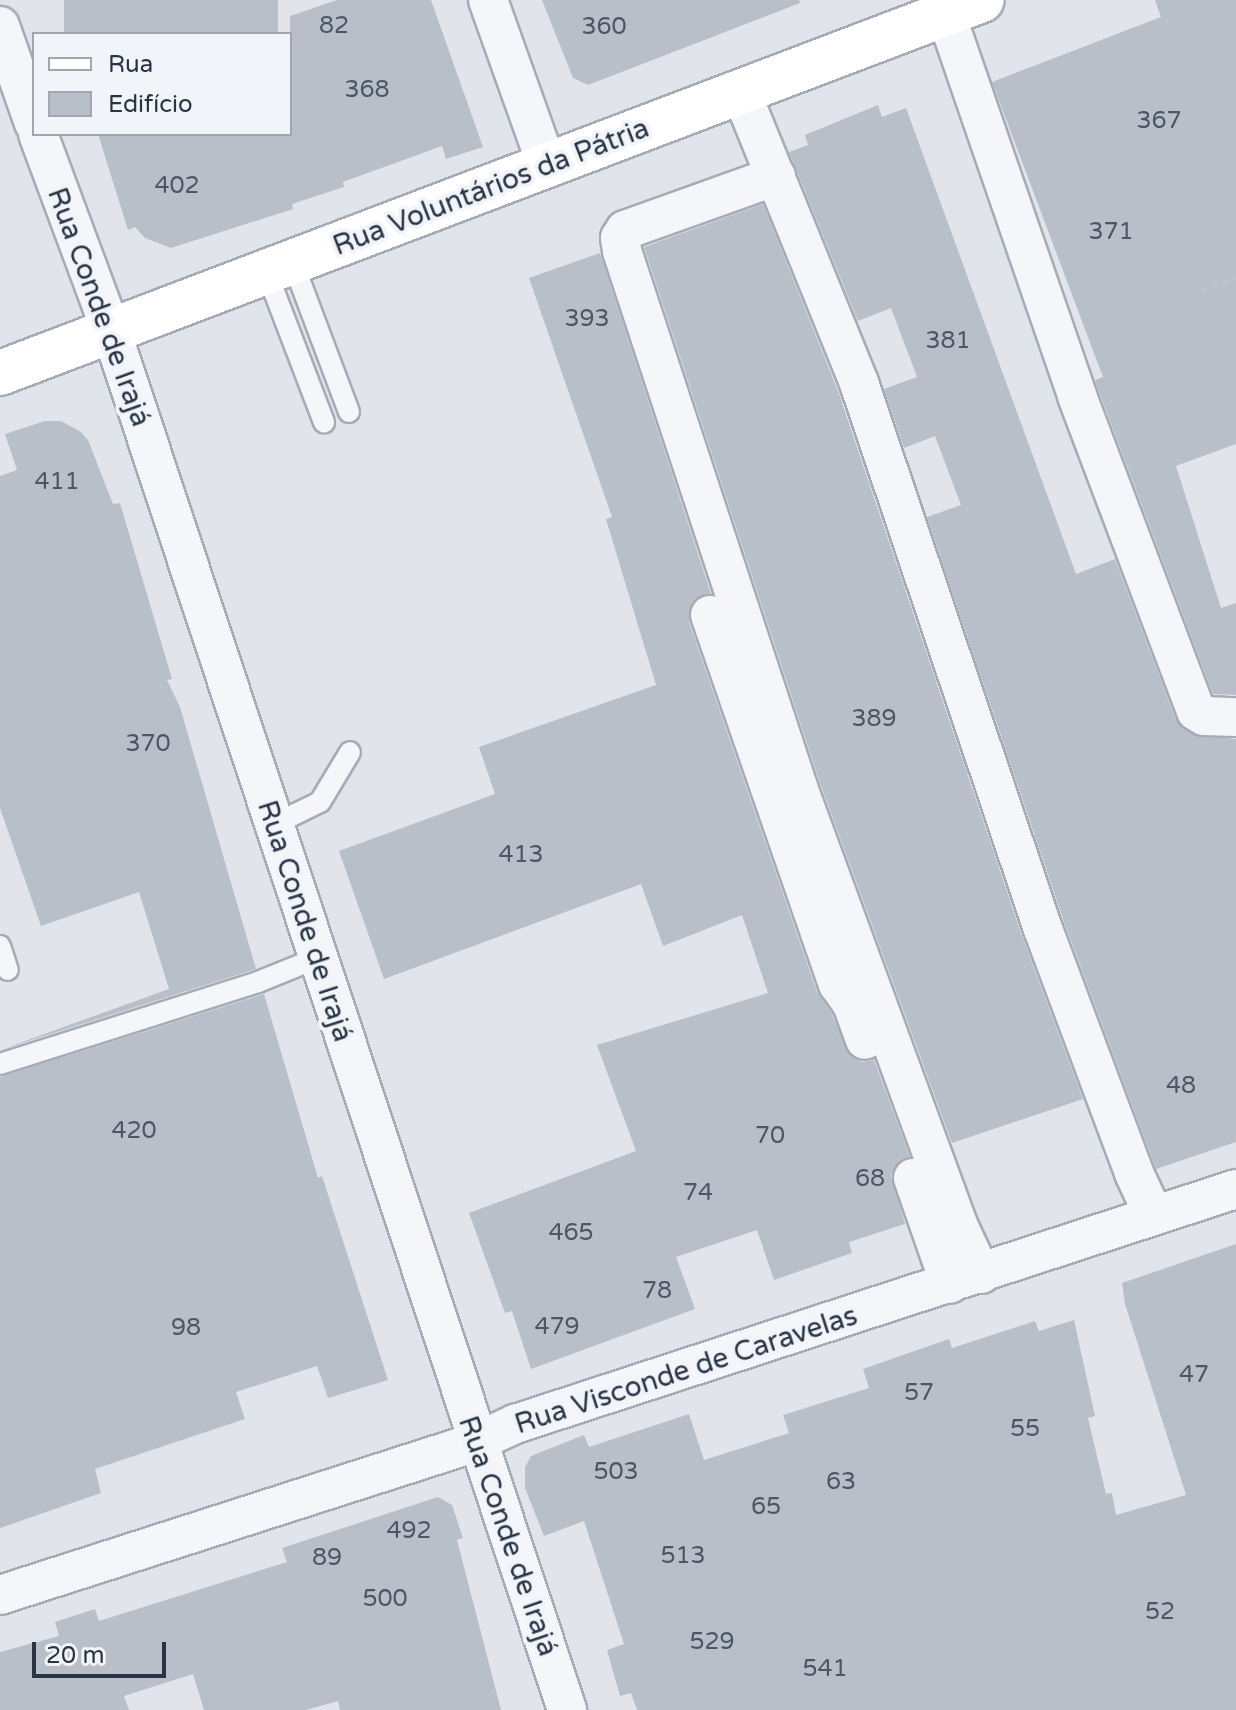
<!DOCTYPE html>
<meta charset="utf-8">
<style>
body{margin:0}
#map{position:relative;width:1236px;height:1710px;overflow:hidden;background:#e1e5eb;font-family:"Varela Round",sans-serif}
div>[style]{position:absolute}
.building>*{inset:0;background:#b8bfc9;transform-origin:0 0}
.path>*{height:5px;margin-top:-2.5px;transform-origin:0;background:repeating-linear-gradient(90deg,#bfc3ca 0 6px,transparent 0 12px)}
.roads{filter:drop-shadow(2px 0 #a6acb6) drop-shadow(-2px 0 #a6acb6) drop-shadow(0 2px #a6acb6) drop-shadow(0 -2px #a6acb6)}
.service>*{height:20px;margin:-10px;padding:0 10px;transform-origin:10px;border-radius:10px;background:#f4f6f9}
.minor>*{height:38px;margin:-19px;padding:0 19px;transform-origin:19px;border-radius:19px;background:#f4f6f9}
.secondary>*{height:44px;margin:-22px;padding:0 22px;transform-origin:22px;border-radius:22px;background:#fff}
span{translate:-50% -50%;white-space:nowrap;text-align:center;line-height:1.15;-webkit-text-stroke:8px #f1f4f8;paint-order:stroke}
.number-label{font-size:24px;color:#4c5665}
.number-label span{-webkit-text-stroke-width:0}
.street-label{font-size:28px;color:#283344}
.legend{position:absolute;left:32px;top:32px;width:260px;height:104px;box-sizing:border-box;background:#f1f4f8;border:2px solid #a1a7b0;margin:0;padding:10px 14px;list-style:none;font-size:24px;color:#283344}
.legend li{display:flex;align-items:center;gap:16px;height:40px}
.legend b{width:40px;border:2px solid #a1a7b0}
.scale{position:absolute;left:32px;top:1642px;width:134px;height:36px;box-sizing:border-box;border:4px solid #283344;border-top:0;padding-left:10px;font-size:24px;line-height:28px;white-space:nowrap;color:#283344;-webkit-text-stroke:6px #f1f4f8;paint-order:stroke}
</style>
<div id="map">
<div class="building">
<div style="left:64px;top:0;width:214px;height:35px"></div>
<div style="clip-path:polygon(337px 0,431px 0,483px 147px,446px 159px,442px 146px,343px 182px,344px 187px,292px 204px,293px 209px,171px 248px,145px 238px,135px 227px,128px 230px,98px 134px,290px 134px,290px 16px)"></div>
<div style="clip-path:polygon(542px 0,799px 0,800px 3px,588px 85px,573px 78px)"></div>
<div style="clip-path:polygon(1155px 0,1236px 0,1236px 444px,1176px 466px,1221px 608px,1236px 603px,1236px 695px,1213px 694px,1098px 389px,1095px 380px,1103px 377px,992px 82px,1161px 17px)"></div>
<div style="clip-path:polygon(878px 105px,882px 117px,906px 108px,1076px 574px,1115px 559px,1176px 720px,1193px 735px,1236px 739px,1236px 1142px,1156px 1169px,1064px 922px,927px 517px,961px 505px,935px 436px,904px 448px,884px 389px,917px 377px,891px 308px,858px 321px,789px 152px,808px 145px,805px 135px)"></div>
<div style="clip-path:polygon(763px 204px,838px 391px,1022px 936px,1083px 1099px,952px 1143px,820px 783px,644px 247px)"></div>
<div style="clip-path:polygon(600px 253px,711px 594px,693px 601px,689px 622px,817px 992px,832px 1014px,850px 1056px,862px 1062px,874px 1060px,910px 1157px,900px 1160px,891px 1175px,905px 1224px,849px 1242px,852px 1253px,774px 1280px,757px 1230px,676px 1257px,695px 1309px,531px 1369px,512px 1311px,505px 1313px,469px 1213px,636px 1151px,597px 1045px,768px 993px,742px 915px,663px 946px,641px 884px,384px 979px,339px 851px,495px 794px,479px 747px,656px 685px,606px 519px,612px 517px,529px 278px)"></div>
<div style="clip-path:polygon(45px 421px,61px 421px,81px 432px,88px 440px,113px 504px,120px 503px,172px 679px,167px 680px,180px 707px,256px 969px,0 1050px,169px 989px,139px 892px,41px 926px,0 808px,0 476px,17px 470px,5px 434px)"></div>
<div style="clip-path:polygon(264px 994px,318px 1178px,322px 1176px,388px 1380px,328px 1398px,317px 1366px,236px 1392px,245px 1419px,95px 1469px,101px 1493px,0 1528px,0 1077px)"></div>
<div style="clip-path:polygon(1236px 1244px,1236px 1710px,637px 1710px,631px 1693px,620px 1696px,607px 1650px,624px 1644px,584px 1521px,544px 1536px,525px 1488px,525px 1467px,531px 1456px,584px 1435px,589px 1447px,689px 1414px,704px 1460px,789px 1433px,783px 1415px,869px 1388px,863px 1369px,949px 1339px,952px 1348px,1035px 1321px,1039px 1331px,1074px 1320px,1095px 1416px,1088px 1418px,1106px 1494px,1112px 1493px,1116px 1515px,1186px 1495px,1125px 1304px,1122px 1283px)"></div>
<div style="clip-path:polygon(438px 1497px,452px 1505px,463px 1538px,457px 1540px,501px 1710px,340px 1710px,338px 1701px,306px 1710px,204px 1710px,193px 1674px,124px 1696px,129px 1710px,0 1710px,0 1652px,59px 1636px,55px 1622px,95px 1609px,99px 1621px,287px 1562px,282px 1548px)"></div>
</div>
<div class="path">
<div style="left:1201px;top:290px;width:37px;rotate:-20deg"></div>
</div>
<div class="roads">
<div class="service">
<div style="left:293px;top:263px;width:159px;rotate:69.4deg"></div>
<div style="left:267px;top:273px;width:160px;rotate:69.1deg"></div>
<div style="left:273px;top:825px;width:52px;rotate:-26.1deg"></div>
<div style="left:320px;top:802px;width:58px;rotate:-59deg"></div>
<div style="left:0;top:946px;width:25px;rotate:72deg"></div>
<div style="left:0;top:1064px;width:271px;rotate:-17.6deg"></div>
<div style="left:258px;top:982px;width:64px;rotate:-22.1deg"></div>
</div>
<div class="minor">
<div style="left:488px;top:0;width:176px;rotate:70.4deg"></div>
<div style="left:941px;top:0;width:419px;rotate:71deg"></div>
<div style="left:1077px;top:396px;width:337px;rotate:69.3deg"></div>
<div style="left:1196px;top:711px;width:9px;rotate:32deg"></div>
<div style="left:1204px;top:716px;width:32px;rotate:2deg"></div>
<div style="left:0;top:26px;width:103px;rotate:70.7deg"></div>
<div style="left:741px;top:92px;width:314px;rotate:67.9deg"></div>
<div style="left:859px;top:383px;width:576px;rotate:71.38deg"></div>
<div style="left:1043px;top:929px;width:260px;rotate:69.5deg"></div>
<div style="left:1134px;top:1173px;width:47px;rotate:65.1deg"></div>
<div style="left:38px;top:134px;width:212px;rotate:69.6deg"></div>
<div style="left:112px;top:333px;width:1450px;rotate:71.71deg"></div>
<div style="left:776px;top:176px;width:160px;rotate:160.3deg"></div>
<div style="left:625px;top:230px;width:9px;rotate:122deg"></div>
<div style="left:620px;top:238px;width:13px;rotate:81deg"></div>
<div style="left:622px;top:251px;width:567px;rotate:71.82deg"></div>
<div style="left:799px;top:790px;width:465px;rotate:69.9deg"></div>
<div style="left:959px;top:1227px;width:52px;rotate:64.9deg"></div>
<div style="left:710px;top:615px;width:391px;rotate:70.9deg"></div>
<div style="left:838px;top:984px;width:24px;rotate:55deg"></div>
<div style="left:852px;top:1004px;width:38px;rotate:70deg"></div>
<div style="left:913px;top:1178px;width:112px;rotate:70.8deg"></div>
<div style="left:0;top:1595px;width:500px;rotate:-17.8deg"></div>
<div style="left:476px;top:1442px;width:43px;rotate:-24.8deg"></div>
<div style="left:515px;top:1424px;width:758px;rotate:-18.05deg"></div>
</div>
<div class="secondary">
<div style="left:0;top:373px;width:1050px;rotate:-20.8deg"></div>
</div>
</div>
<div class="number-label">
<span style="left:334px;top:26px">82</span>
<span style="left:604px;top:27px">360</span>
<span style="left:367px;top:90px">368</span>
<span style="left:1159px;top:121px">367</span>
<span style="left:177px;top:186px">402</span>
<span style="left:1111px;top:232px">371</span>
<span style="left:587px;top:319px">393</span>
<span style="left:948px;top:341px">381</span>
<span style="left:57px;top:482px">411</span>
<span style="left:874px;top:719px">389</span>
<span style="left:148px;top:744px">370</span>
<span style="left:521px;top:855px">413</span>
<span style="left:1181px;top:1086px">48</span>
<span style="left:134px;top:1131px">420</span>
<span style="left:770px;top:1136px">70</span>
<span style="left:870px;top:1179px">68</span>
<span style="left:698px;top:1193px">74</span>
<span style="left:571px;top:1233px">465</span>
<span style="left:657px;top:1291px">78</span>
<span style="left:557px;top:1327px">479</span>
<span style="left:186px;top:1328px">98</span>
<span style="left:1194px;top:1375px">47</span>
<span style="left:919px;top:1393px">57</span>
<span style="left:1025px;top:1429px">55</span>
<span style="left:616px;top:1472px">503</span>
<span style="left:841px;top:1482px">63</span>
<span style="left:766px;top:1507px">65</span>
<span style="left:409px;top:1531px">492</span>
<span style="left:683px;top:1556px">513</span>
<span style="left:327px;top:1558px">89</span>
<span style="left:385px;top:1599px">500</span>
<span style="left:1160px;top:1612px">52</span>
<span style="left:712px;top:1642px">529</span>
<span style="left:825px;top:1669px">541</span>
</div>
<div class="street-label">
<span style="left:491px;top:187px;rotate:-21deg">Rua Voluntários da Pátria</span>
<span style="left:99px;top:307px;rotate:70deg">Rua Conde de Irajá</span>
<span style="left:305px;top:921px;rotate:72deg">Rua Conde de Irajá</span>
<span style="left:686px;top:1370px;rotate:-18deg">Rua Visconde de Caravelas</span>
<span style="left:508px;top:1536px;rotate:71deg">Rua Conde de Irajá</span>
</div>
<ul class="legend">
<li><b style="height:10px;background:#fff"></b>Rua</li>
<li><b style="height:22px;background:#b8bfc9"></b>Edifício</li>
</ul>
<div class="scale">20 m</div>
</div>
